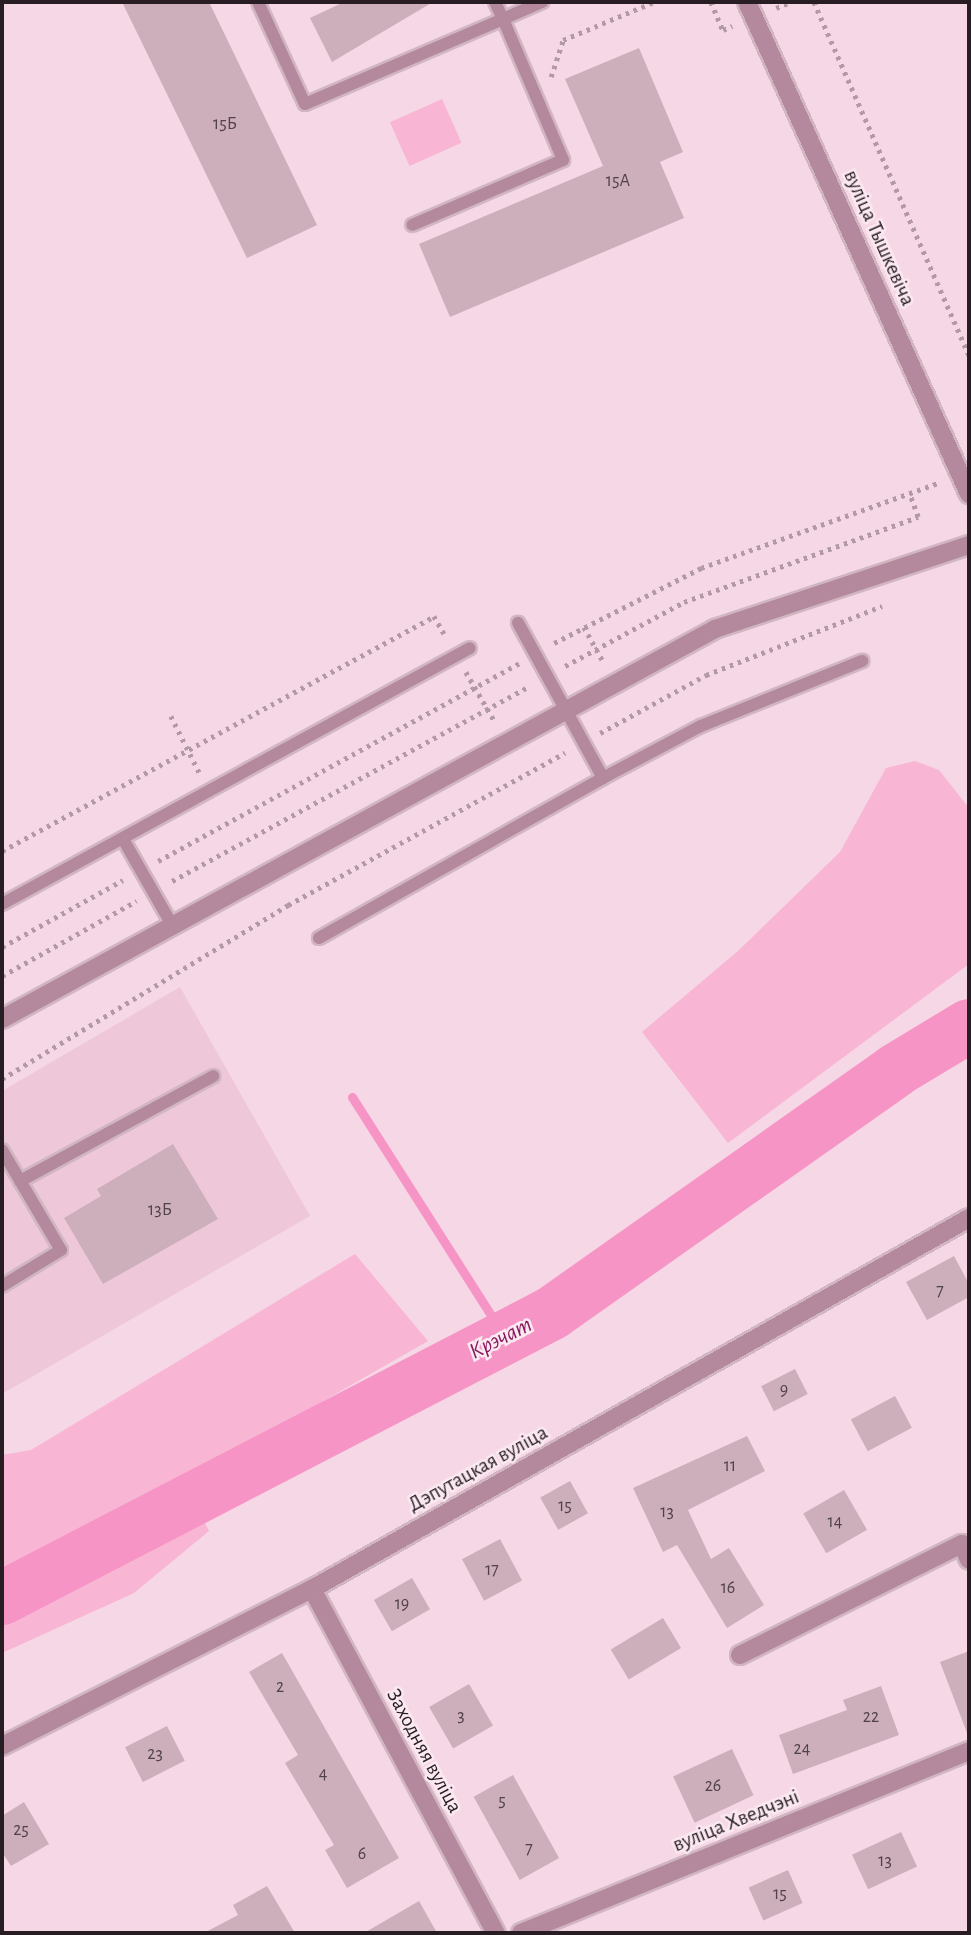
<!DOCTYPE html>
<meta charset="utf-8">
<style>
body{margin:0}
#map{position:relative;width:971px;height:1935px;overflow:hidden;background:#f6d7e5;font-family:"Alegreya Sans",sans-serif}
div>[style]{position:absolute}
.built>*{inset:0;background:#eec8d9}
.green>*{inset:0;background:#f9b5d4;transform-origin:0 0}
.stream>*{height:9px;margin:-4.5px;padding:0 4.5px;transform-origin:4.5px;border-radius:4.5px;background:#f695c5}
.river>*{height:54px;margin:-27px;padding:0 27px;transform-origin:27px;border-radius:27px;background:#f695c5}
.building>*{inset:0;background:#cdafbc;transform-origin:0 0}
.path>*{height:4.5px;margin-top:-2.25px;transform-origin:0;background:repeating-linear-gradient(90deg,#b29aa5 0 3.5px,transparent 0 8.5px)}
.roads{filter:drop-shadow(2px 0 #d1b6c2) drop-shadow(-2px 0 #d1b6c2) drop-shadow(0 2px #d1b6c2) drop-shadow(0 -2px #d1b6c2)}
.service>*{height:12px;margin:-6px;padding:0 6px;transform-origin:6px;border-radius:6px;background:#b4899d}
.minor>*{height:18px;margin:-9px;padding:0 9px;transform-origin:9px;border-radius:9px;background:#b4899d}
span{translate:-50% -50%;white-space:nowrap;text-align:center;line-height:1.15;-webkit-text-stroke:5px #fbe9f1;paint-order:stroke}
.number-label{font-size:18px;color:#514248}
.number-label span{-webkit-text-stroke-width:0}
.street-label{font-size:21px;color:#281d22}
.water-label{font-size:23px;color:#8a195d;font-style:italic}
.frame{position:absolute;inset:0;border:4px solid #281d22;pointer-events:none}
</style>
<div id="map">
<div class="built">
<div style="clip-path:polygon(180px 987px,310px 1216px,2px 1394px,2px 1091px)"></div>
</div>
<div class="green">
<div style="left:442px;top:99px;width:48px;height:57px;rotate:66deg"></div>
<div style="clip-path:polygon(915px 761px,939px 770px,969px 808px,969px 964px,728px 1143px,642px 1032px,738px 951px,840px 852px,886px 768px)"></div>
<div style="clip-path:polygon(355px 1254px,428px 1341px,184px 1481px,209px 1531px,134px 1593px,2px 1653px,2px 1455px,31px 1450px)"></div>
</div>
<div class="stream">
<div style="left:352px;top:1097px;width:285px;rotate:57.5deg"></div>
</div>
<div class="river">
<div style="left:2px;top:1598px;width:619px;rotate:-27.39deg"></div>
<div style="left:552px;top:1313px;width:421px;rotate:-35.2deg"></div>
<div style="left:896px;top:1070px;width:85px;rotate:-31.1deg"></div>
</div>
<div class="building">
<div style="clip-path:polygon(122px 2px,209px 2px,317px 225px,247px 258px)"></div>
<div style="clip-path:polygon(344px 2px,433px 2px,332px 62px,310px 18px)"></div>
<div style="clip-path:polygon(639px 48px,683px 152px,660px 162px,684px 218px,450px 317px,419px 244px,603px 166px,565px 79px)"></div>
<div style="clip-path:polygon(173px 1144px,218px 1219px,103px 1284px,64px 1218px,101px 1196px,97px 1189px)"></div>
<div style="clip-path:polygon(954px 1256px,969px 1284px,969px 1297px,927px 1320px,906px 1282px)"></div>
<div style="left:795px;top:1369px;width:28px;height:38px;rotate:63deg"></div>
<div style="left:895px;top:1396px;width:36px;height:50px;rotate:62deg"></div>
<div style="clip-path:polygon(747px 1436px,765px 1471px,688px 1510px,711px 1559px,729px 1548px,764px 1605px,727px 1628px,677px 1545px,663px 1552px,633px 1488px)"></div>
<div style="left:570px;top:1481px;width:37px;height:34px;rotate:61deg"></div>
<div style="left:844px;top:1490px;width:46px;height:47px;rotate:60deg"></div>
<div style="left:500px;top:1539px;width:47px;height:43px;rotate:62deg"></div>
<div style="left:412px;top:1578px;width:36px;height:44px;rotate:60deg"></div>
<div style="left:663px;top:1618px;width:35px;height:61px;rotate:59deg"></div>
<div style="clip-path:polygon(969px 1651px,969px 1732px,967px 1733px,940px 1662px)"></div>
<div style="clip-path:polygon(282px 1653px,399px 1858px,347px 1888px,325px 1850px,334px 1845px,285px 1763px,298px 1755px,249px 1672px)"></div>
<div style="left:469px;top:1684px;width:48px;height:46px;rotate:60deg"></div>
<div style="clip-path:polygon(881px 1686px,899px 1735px,793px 1774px,779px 1735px,847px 1710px,843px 1700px)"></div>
<div style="left:167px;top:1726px;width:39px;height:47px;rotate:63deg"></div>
<div style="left:732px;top:1749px;width:51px;height:65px;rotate:65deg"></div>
<div style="left:513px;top:1775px;width:95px;height:45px;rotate:61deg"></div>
<div style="clip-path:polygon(24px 1802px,49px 1844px,11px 1866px,2px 1852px,2px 1816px)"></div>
<div style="left:901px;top:1832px;width:38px;height:54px;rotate:65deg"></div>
<div style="left:788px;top:1870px;width:36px;height:43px;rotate:66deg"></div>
<div style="clip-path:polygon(267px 1886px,295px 1933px,204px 1933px,238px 1915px,233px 1905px)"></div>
<div style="clip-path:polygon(419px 1901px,437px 1933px,364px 1933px)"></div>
</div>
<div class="path">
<div style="left:711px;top:2px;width:30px;rotate:67deg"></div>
<div style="left:723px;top:30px;width:10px;rotate:-24deg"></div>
<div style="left:814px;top:2px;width:386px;rotate:66.3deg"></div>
<div style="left:776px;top:8px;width:16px;rotate:-22deg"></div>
<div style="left:551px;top:77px;width:39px;rotate:-72deg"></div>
<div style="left:563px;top:40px;width:99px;rotate:-22.7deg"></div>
<div style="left:584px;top:627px;width:41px;rotate:60.9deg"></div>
<div style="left:554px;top:643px;width:165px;rotate:-27deg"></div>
<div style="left:701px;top:568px;width:253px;rotate:-19.7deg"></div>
<div style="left:565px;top:666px;width:135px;rotate:-28.3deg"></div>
<div style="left:684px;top:602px;width:249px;rotate:-20deg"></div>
<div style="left:918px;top:517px;width:23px;rotate:-110deg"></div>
<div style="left:466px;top:672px;width:58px;rotate:59.9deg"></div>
<div style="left:171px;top:716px;width:65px;rotate:63.4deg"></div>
<div style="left:600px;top:733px;width:121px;rotate:-28.7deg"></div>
<div style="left:706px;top:675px;width:189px;rotate:-21.4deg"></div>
<div style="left:2px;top:851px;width:492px;rotate:-28.5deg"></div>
<div style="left:434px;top:616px;width:24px;rotate:60deg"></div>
<div style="left:158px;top:861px;width:412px;rotate:-28.7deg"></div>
<div style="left:172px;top:881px;width:407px;rotate:-28.6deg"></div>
<div style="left:2px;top:947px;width:138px;rotate:-29deg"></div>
<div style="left:2px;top:976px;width:154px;rotate:-29.2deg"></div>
<div style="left:2px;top:1079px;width:335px;rotate:-31.3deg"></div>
<div style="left:288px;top:905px;width:316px;rotate:-28.8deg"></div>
</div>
<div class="roads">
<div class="service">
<div style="left:258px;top:2px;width:112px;rotate:65.3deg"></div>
<div style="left:305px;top:104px;width:215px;rotate:-23.2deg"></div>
<div style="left:503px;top:19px;width:153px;rotate:66.9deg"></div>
<div style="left:563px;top:160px;width:164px;rotate:156.7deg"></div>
<div style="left:495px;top:2px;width:19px;rotate:65deg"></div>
<div style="left:503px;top:19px;width:43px;rotate:-23.6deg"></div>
<div style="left:603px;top:778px;width:111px;rotate:-28deg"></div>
<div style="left:701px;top:726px;width:174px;rotate:-22deg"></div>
<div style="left:123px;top:839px;width:99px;rotate:60.3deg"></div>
<div style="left:2px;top:904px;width:533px;rotate:-28.68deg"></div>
<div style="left:319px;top:938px;width:326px;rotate:-29.4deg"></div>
<div style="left:603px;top:778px;width:177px;rotate:-118.7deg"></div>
<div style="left:2px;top:1150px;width:116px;rotate:59.5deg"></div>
<div style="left:61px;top:1250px;width:69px;rotate:148.6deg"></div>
<div style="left:20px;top:1181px;width:220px;rotate:-28.5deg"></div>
</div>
<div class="minor">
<div style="left:747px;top:2px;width:540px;rotate:65.71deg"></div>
<div style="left:2px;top:1019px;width:813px;rotate:-28.68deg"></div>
<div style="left:715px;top:629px;width:268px;rotate:-18.3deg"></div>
<div style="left:312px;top:1589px;width:390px;rotate:61.9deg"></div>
<div style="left:740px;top:1655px;width:248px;rotate:-26.6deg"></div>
<div style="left:962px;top:1544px;width:17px;rotate:66deg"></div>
<div style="left:2px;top:1746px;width:347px;rotate:-26.9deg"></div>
<div style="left:312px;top:1589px;width:755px;rotate:-29.45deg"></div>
<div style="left:521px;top:1933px;width:484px;rotate:-22.1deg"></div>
</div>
</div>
<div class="number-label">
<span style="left:225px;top:124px">15Б</span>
<span style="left:618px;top:181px">15А</span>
<span style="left:160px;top:1210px">13Б</span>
<span style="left:940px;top:1291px">7</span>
<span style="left:784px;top:1390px">9</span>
<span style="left:730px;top:1466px">11</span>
<span style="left:565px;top:1506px">15</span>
<span style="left:667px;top:1512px">13</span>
<span style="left:835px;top:1522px">14</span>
<span style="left:492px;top:1570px">17</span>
<span style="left:728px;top:1588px">16</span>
<span style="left:402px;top:1604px">19</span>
<span style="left:280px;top:1687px">2</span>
<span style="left:461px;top:1716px">3</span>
<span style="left:871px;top:1717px">22</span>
<span style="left:802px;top:1749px">24</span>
<span style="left:155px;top:1754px">23</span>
<span style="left:323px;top:1774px">4</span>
<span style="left:713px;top:1786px">26</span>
<span style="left:502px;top:1801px">5</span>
<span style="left:21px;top:1830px">25</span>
<span style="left:529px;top:1849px">7</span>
<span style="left:362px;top:1854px">6</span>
<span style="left:885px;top:1861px">13</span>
<span style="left:780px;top:1894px">15</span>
</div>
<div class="street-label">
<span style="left:879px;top:238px;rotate:66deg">вуліца Тышкевіча</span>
<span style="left:478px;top:1469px;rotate:-29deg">Дэпутацкая вуліца</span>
<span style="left:424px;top:1751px;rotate:62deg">Заходняя вуліца</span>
<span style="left:736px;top:1821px;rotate:-22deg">вуліца Хведчэні</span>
</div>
<div class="water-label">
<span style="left:501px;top:1339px;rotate:-27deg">Крэчат</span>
</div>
<div class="frame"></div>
</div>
